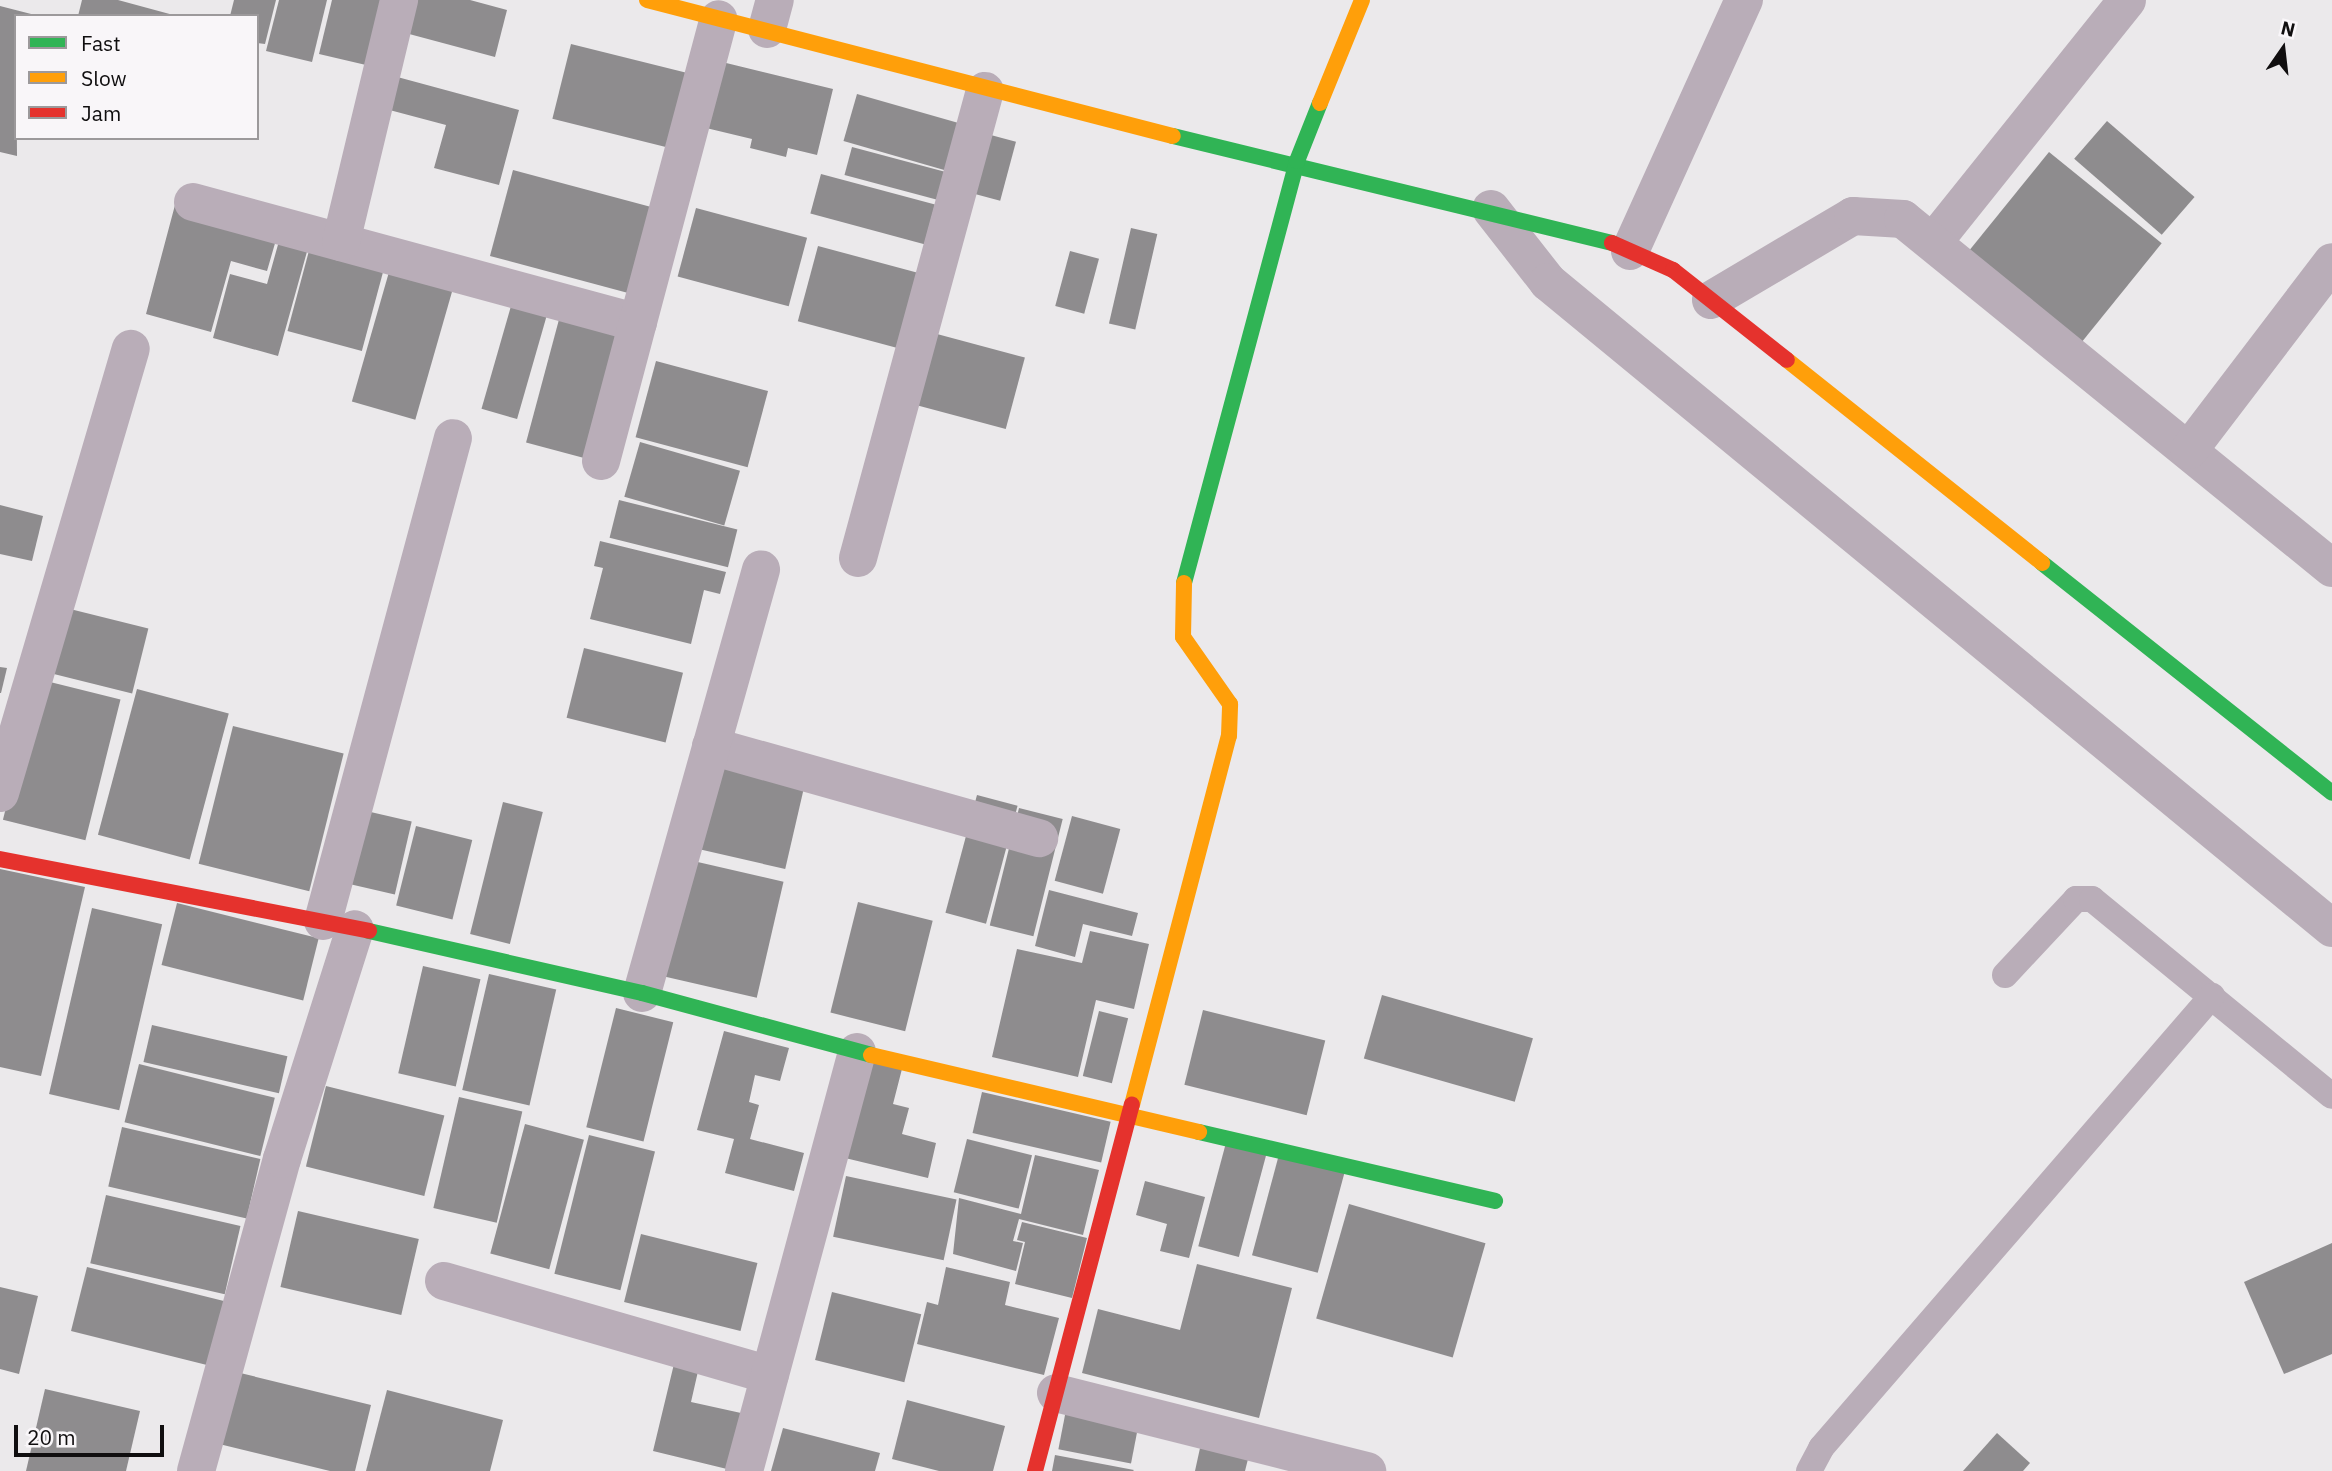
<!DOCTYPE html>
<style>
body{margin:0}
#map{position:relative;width:2332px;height:1471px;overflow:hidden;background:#ebe9eb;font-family:"IBM Plex Sans",sans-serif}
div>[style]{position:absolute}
.building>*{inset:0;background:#8e8c8e;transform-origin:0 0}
.lane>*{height:26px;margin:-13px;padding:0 13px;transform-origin:13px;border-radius:13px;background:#b9adb8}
.street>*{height:38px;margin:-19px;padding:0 19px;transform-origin:19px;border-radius:19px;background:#b9adb8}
.fast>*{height:16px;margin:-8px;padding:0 8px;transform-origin:8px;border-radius:8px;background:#30b455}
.slow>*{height:16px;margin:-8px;padding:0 8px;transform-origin:8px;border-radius:8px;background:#ff9f0a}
.jam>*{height:16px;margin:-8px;padding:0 8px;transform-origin:8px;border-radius:8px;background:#e5322d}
span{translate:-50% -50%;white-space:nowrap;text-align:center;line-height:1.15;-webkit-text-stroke:7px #f9f6f9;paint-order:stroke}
.legend{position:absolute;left:14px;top:14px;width:245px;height:126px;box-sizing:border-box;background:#f9f6f9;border:2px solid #9c999b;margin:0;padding:9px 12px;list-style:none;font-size:21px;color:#100e0f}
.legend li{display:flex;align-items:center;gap:14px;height:35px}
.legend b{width:35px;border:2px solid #9c999b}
.north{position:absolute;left:2248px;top:14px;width:70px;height:70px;-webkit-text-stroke:5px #f9f6f9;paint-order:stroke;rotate:14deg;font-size:19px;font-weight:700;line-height:28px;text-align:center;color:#100e0f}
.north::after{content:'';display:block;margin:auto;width:24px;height:32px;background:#100e0f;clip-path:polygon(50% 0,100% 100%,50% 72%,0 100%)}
.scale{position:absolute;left:14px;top:1425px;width:150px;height:32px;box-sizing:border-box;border:4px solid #100e0f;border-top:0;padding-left:9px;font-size:21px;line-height:24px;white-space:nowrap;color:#100e0f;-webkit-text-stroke:5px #f9f6f9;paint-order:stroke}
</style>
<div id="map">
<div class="building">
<div style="clip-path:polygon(82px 0,118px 0,177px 16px,78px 16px)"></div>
<div style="clip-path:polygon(234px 0,276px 0,265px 44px,257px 43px,257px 16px,230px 16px)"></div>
<div style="clip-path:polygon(279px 0,327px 0,312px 62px,266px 51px)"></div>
<div style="clip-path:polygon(332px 0,382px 0,366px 65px,319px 54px)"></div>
<div style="clip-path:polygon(406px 0,470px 0,507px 10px,495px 57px,398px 31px)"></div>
<div style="clip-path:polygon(0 6px,35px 15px,16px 16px,17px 156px,0 152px)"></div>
<div style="left:571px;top:44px;width:121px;height:77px;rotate:14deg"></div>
<div style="clip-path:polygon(718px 61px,833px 89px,817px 155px,788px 148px,786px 157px,750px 148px,752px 139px,702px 127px)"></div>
<div style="clip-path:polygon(390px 75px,519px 110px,499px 185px,434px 168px,446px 125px,382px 108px)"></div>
<div style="left:857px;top:94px;width:112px;height:49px;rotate:16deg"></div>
<div style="left:2107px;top:121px;width:116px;height:50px;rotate:41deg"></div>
<div style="left:987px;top:134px;width:30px;height:61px;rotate:15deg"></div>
<div style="left:852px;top:147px;width:96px;height:29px;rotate:15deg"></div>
<div style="left:2049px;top:152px;width:145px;height:134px;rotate:39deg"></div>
<div style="left:513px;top:170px;width:144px;height:89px;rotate:15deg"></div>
<div style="left:821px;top:174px;width:118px;height:41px;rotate:15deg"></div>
<div style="clip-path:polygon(175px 205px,278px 233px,267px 271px,231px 261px,211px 332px,146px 314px)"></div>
<div style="left:696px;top:208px;width:115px;height:71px;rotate:15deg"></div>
<div style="left:1131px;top:228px;width:27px;height:98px;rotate:13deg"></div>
<div style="clip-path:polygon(279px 241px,308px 248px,278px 356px,213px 338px,230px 274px,267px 284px)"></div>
<div style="left:818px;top:246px;width:106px;height:78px;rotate:15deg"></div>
<div style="left:310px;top:247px;width:77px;height:87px;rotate:15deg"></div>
<div style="left:1070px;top:251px;width:30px;height:57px;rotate:15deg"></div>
<div style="left:391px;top:265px;width:66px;height:142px;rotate:16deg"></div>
<div style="left:511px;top:306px;width:37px;height:107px;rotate:16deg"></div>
<div style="left:561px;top:312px;width:61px;height:135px;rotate:15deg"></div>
<div style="left:937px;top:334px;width:91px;height:74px;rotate:15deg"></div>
<div style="left:656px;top:361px;width:116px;height:79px;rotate:15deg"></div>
<div style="left:640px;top:442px;width:104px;height:57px;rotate:16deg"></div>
<div style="left:619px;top:500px;width:122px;height:39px;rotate:14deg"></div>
<div style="clip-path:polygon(0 505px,43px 516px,32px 561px,0 554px)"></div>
<div style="clip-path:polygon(600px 541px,726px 572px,720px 594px,704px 590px,691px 644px,590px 619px,603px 568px,594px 566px)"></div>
<div style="left:62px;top:607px;width:89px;height:67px;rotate:14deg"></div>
<div style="left:584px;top:648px;width:102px;height:72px;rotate:14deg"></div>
<div style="clip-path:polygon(0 667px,7px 668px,1px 693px,0 693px)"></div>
<div style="left:38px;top:679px;width:85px;height:145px;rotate:14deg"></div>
<div style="left:137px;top:689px;width:95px;height:151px;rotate:15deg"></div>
<div style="left:233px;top:726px;width:114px;height:142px;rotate:14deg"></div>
<div style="left:724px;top:743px;width:88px;height:109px;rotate:13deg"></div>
<div style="left:977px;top:795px;width:42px;height:122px;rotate:15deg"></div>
<div style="left:503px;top:802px;width:41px;height:136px;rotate:14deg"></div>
<div style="left:1019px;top:808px;width:45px;height:121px;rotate:14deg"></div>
<div style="left:362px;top:810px;width:51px;height:75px;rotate:13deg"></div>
<div style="left:1072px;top:816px;width:50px;height:67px;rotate:15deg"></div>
<div style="left:416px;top:826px;width:58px;height:82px;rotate:14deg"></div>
<div style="left:689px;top:860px;width:97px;height:119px;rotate:13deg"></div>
<div style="clip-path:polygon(0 869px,85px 887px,41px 1076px,0 1067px)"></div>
<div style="clip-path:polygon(1049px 890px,1138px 913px,1132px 936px,1083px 924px,1075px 957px,1035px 946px)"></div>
<div style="left:858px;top:902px;width:77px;height:114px;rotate:14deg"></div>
<div style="left:177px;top:903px;width:146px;height:64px;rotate:14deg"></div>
<div style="left:92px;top:908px;width:72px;height:191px;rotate:13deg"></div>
<div style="clip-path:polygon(1090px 931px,1149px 944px,1134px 1009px,1096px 1000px,1078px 1077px,992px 1057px,1017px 949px,1082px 963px)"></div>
<div style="left:423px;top:966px;width:59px;height:110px;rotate:13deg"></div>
<div style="left:489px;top:974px;width:69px;height:119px;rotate:13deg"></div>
<div style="left:1382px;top:995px;width:157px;height:66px;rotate:16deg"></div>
<div style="left:616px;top:1008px;width:59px;height:123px;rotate:14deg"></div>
<div style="left:1203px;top:1010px;width:126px;height:77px;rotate:14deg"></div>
<div style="left:1099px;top:1011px;width:30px;height:67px;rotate:14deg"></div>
<div style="left:152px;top:1025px;width:139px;height:38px;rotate:13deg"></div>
<div style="clip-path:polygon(724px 1031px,789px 1048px,780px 1081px,755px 1075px,749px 1102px,759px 1105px,750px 1139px,804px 1153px,794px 1191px,725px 1173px,734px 1139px,697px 1130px)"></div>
<div style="clip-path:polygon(866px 1055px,903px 1065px,893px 1104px,909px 1108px,902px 1134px,936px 1143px,928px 1178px,841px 1157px)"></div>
<div style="left:139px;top:1064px;width:140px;height:60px;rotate:14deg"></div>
<div style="left:326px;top:1086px;width:122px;height:83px;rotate:14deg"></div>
<div style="left:982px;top:1092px;width:132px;height:42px;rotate:13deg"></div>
<div style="left:459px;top:1097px;width:65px;height:114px;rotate:13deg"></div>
<div style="left:525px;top:1124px;width:61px;height:134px;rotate:15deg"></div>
<div style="left:122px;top:1127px;width:142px;height:61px;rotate:13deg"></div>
<div style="left:589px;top:1135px;width:68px;height:143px;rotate:14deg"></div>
<div style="left:967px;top:1139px;width:67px;height:55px;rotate:14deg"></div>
<div style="left:1227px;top:1139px;width:42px;height:111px;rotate:15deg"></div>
<div style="left:1281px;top:1147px;width:68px;height:112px;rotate:15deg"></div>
<div style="clip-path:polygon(1035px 1155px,1099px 1170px,1083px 1235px,1019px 1219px,1013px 1241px,1023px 1243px,1016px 1271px,953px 1254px,959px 1198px,1021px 1214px)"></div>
<div style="left:846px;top:1176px;width:113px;height:62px;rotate:12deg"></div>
<div style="clip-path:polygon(1145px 1181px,1205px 1197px,1189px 1258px,1160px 1251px,1167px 1224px,1136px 1215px)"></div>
<div style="left:106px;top:1195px;width:138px;height:70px;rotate:13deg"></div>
<div style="left:1349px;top:1204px;width:142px;height:119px;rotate:16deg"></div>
<div style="left:298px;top:1211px;width:124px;height:78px;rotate:13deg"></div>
<div style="clip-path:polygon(1022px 1222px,1087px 1238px,1072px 1298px,1015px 1284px,1025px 1242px,1017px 1240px)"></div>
<div style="left:641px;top:1234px;width:120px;height:70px;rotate:14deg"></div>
<div style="clip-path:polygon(2332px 1243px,2332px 1354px,2284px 1374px,2244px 1282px)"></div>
<div style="clip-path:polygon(1197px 1264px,1292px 1288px,1259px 1418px,1082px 1373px,1098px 1309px,1180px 1330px)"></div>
<div style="left:87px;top:1267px;width:141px;height:66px;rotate:14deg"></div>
<div style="clip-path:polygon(946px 1267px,1010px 1282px,1005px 1305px,1059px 1318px,1044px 1375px,917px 1344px,927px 1302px,938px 1305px)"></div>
<div style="clip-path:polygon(0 1287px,38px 1296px,19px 1374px,0 1369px)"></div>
<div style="left:832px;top:1292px;width:92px;height:70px;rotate:14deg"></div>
<div style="clip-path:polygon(680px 1339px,704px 1345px,691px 1402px,741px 1413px,727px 1469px,653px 1451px)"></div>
<div style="clip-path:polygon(232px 1371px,371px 1405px,355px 1471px,330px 1471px,215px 1443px)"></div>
<div style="clip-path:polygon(45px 1389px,140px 1411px,126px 1471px,26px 1471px)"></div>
<div style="clip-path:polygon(387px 1390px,503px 1420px,490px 1471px,366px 1471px)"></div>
<div style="clip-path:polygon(907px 1400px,1005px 1426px,993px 1471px,939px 1471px,892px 1459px)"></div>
<div style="left:1066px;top:1410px;width:74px;height:40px;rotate:11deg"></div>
<div style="clip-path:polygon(783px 1428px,880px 1453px,875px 1471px,771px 1471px)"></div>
<div style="clip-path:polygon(1997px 1433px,2030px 1463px,2023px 1471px,1963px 1471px)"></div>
<div style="clip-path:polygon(1200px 1448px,1248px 1459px,1245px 1471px,1195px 1471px)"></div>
<div style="clip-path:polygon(1055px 1455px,1134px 1470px,1133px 1471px,1052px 1471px)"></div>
</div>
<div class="lane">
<div style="left:2005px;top:975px;width:104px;rotate:-46.9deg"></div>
<div style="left:2076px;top:899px;width:16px"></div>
<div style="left:2092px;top:899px;width:310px;rotate:39.4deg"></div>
<div style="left:1809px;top:1471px;width:26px;rotate:-62deg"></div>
<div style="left:1821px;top:1448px;width:598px;rotate:-49.14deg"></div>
</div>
<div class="street">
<div style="left:767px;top:29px;width:30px;rotate:-75deg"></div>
<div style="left:193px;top:202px;width:461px;rotate:15.2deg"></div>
<div style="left:1491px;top:209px;width:93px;rotate:52deg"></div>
<div style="left:1548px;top:282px;width:1016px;rotate:39.49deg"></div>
<div style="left:1935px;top:240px;width:307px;rotate:-51.3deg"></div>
<div style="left:341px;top:242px;width:249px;rotate:-76.5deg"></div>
<div style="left:1630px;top:251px;width:276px;rotate:-65.6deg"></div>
<div style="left:1711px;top:300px;width:165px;rotate:-30.6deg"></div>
<div style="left:1853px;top:216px;width:50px;rotate:3.4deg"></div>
<div style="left:1903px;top:219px;width:553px;rotate:39.13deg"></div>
<div style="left:2189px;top:450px;width:236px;rotate:-52.7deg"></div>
<div style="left:601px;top:461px;width:457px;rotate:-75.1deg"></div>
<div style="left:858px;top:558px;width:484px;rotate:-74.8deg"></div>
<div style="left:711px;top:746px;width:341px;rotate:15.7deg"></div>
<div style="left:0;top:793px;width:463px;rotate:-73.6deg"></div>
<div style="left:323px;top:921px;width:500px;rotate:-74.94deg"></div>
<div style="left:642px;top:993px;width:440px;rotate:-74.3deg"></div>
<div style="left:444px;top:1281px;width:339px;rotate:16.1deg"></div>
<div style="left:1056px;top:1393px;width:321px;rotate:14.1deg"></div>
<div style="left:196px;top:1471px;width:324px;rotate:-74.6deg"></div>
<div style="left:282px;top:1159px;width:241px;rotate:-72.4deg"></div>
<div style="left:744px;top:1471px;width:434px;rotate:-74.9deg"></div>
</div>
<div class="fast">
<div style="left:1173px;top:136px;width:452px;rotate:13.7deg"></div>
<div style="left:2042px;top:563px;width:370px;rotate:38.4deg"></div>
<div style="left:1184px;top:583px;width:437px;rotate:-75deg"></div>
<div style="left:1297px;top:161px;width:62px;rotate:-68.4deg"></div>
<div style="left:369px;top:931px;width:280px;rotate:12.8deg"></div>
<div style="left:642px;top:993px;width:237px;rotate:15.1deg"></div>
<div style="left:1199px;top:1132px;width:304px;rotate:13.1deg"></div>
</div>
<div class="slow">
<div style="left:647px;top:0;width:543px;rotate:14.5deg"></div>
<div style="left:1320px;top:103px;width:111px;rotate:-67.8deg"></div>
<div style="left:1787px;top:360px;width:326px;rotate:38.5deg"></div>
<div style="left:871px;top:1055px;width:337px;rotate:13.2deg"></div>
<div style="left:1132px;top:1105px;width:382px;rotate:-75.3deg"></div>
<div style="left:1229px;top:736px;width:32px;rotate:-88deg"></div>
<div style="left:1230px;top:704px;width:82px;rotate:-125deg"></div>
<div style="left:1183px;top:637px;width:54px;rotate:-88.9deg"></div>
</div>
<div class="jam">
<div style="left:1612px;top:243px;width:67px;rotate:23.9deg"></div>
<div style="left:1673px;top:270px;width:145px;rotate:38.3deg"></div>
<div style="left:0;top:859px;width:376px;rotate:11deg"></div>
<div style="left:1035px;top:1471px;width:379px;rotate:-75.2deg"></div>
</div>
<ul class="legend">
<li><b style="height:9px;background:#30b455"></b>Fast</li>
<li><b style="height:9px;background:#ff9f0a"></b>Slow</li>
<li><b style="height:9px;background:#e5322d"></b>Jam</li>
</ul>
<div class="north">N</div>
<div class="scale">20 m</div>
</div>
